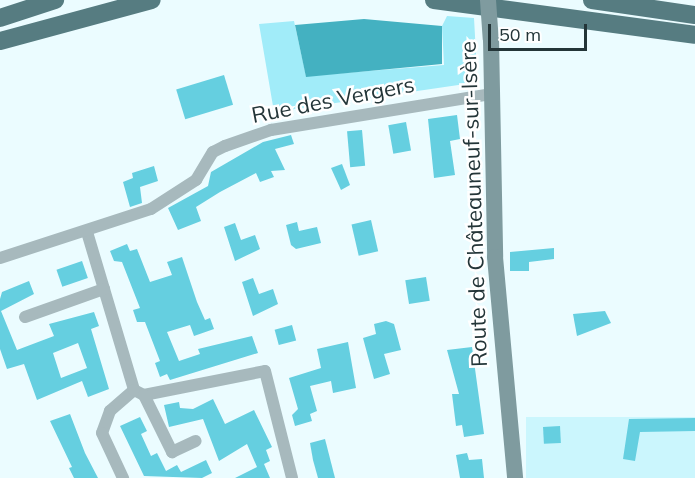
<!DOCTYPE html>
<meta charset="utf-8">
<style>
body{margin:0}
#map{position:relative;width:695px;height:478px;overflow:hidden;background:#ebfcff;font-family:Mulish,sans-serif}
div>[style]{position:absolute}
.built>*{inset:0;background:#cbf6fd;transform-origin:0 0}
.green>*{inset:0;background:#a1ecf9}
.water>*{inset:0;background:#44b1c1}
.building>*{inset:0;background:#65cfe0;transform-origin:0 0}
.minor>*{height:12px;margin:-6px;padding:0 6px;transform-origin:6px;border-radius:6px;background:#a7b9bd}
.secondary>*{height:16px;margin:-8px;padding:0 8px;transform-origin:8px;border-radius:8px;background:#7f9b9f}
.trunk>*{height:18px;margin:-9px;padding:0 9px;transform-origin:9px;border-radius:9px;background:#567c81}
.secondary-bridge>*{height:16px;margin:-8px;padding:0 8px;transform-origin:8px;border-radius:8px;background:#7f9b9f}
span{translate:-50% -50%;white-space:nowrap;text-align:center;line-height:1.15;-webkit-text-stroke:5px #fff;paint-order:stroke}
.street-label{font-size:22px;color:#233538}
.scale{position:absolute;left:488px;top:24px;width:99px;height:27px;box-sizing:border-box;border:3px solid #233538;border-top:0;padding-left:8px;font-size:18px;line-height:21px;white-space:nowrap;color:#233538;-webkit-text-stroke:4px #fff;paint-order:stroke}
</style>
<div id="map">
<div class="built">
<div style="left:695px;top:417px;width:61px;height:169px;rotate:90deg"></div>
</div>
<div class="green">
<div style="clip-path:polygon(447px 16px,474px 18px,477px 72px,472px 83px,274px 112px,259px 24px,294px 21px,306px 76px,444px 65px,442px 26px)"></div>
</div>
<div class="water">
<div style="clip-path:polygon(364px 19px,442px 26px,442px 64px,306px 77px,295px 25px)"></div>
</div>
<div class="building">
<div style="left:224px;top:75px;width:31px;height:50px;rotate:73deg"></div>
<div style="clip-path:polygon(457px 115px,460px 139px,450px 141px,455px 175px,434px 178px,428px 119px)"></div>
<div style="left:406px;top:122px;width:29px;height:18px;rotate:80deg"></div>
<div style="left:362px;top:130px;width:36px;height:15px;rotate:85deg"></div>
<div style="clip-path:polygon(291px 135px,294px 144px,275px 149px,285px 170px,271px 171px,274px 177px,260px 182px,256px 173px,220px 192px,196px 207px,201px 221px,178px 230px,168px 208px,208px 186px,211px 172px,263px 142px)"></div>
<div style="clip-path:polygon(342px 164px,350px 185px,341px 190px,331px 168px)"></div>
<div style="clip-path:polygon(154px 166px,158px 181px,140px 187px,142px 203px,130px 207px,123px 182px,133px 178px,132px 173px)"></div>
<div style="left:371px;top:220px;width:32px;height:20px;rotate:77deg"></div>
<div style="clip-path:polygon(297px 222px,299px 231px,317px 227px,321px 243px,296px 249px,291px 245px,286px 225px)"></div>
<div style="clip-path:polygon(235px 223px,241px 240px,255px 235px,260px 249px,235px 261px,224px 227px)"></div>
<div style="clip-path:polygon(127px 244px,130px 251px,137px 249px,150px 282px,172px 275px,167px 262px,182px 257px,197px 302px,205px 320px,210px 318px,214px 329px,194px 336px,190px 325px,167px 332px,179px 361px,200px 354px,198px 349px,252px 336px,258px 353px,170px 380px,167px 374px,160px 377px,155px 363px,160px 361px,145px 322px,137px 322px,133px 310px,140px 308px,122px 262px,114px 261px,110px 251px)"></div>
<div style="clip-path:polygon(554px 248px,554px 259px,529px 262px,529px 271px,510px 271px,510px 252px)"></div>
<div style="left:82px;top:261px;width:18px;height:27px;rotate:71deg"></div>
<div style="left:426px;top:277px;width:24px;height:21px;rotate:81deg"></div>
<div style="clip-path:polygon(253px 278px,259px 294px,273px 289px,278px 304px,253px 316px,242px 282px)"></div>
<div style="clip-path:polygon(evenodd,29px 281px,34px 294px,1px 311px,17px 350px,54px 336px,49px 324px,94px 312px,99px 326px,91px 329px,109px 389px,88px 397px,82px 381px,37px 400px,24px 364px,7px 369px,0 349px,0 299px,2px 292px,29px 281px,78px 343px,87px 368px,61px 378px,53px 353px,78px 343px)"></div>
<div style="clip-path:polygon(605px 311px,611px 323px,577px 336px,573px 314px)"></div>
<div style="clip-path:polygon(386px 321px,394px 324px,401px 350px,384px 354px,390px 374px,374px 379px,363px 338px,376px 334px,374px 324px)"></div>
<div style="left:292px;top:325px;width:16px;height:18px;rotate:75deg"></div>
<div style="clip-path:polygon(348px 342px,356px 388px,333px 393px,331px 381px,310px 386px,317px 411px,310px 414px,312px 421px,295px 426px,292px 415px,298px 409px,289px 378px,321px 368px,317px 349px)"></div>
<div style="clip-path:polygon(472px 347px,484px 434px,464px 437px,462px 425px,456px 426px,452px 394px,459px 394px,447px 350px)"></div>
<div style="clip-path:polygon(213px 399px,225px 424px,254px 410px,272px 447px,266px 450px,270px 461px,264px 464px,270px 478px,235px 478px,257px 467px,247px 444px,219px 461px,203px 419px,169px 427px,164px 405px,179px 402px,180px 408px,193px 409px)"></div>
<div style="clip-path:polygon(70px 414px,85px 453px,98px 478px,74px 478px,69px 468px,72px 467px,50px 421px)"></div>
<div style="clip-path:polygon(140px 417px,147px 431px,141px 434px,151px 456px,157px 453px,166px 471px,177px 465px,181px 472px,206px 460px,212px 473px,202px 478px,144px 476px,120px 426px)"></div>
<div style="clip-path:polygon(695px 418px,695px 431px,640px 432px,635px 461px,623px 459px,629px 419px)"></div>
<div style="left:560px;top:426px;width:17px;height:17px;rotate:87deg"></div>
<div style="clip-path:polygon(325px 439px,335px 478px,318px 478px,313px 460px,310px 443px)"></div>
<div style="clip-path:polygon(467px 453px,469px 460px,482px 459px,484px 478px,460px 478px,456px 455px)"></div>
</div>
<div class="minor">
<div style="left:87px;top:232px;width:165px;rotate:73.4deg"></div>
<div style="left:134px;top:390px;width:32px;rotate:139deg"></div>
<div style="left:110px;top:411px;width:23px;rotate:110deg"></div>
<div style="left:102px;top:433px;width:50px;rotate:65deg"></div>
<div style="left:0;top:258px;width:159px;rotate:-18deg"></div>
<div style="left:151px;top:209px;width:54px;rotate:-32.8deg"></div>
<div style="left:196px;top:180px;width:33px;rotate:-59deg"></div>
<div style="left:213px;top:152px;width:13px;rotate:-27deg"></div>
<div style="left:225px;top:146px;width:49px;rotate:-19.2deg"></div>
<div style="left:271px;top:130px;width:224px;rotate:-9.3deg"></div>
<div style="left:25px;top:317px;width:84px;rotate:-19.5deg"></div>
<div style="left:134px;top:390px;width:11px;rotate:27deg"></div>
<div style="left:144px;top:395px;width:123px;rotate:-11.2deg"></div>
<div style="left:265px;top:371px;width:110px;rotate:75.8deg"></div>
<div style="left:144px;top:395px;width:64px;rotate:63.8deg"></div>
<div style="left:172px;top:452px;width:26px;rotate:-25deg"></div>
</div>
<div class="secondary">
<div style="left:491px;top:39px;width:218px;rotate:88.9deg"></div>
<div style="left:495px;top:257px;width:222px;rotate:84.8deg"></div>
</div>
<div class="trunk">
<div style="left:434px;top:0;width:263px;rotate:7.6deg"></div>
<div style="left:592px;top:0;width:104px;rotate:8.3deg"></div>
<div style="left:0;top:18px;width:58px;rotate:-18.1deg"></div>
<div style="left:0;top:41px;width:157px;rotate:-15.1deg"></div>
</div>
<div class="secondary-bridge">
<div style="left:488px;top:0;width:39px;rotate:86deg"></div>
</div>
<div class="street-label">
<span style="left:333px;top:100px;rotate:-11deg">Rue des Vergers</span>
<span style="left:474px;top:204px;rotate:-92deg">Route de Châteauneuf-sur-Isère</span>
</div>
<div class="scale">50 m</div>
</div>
